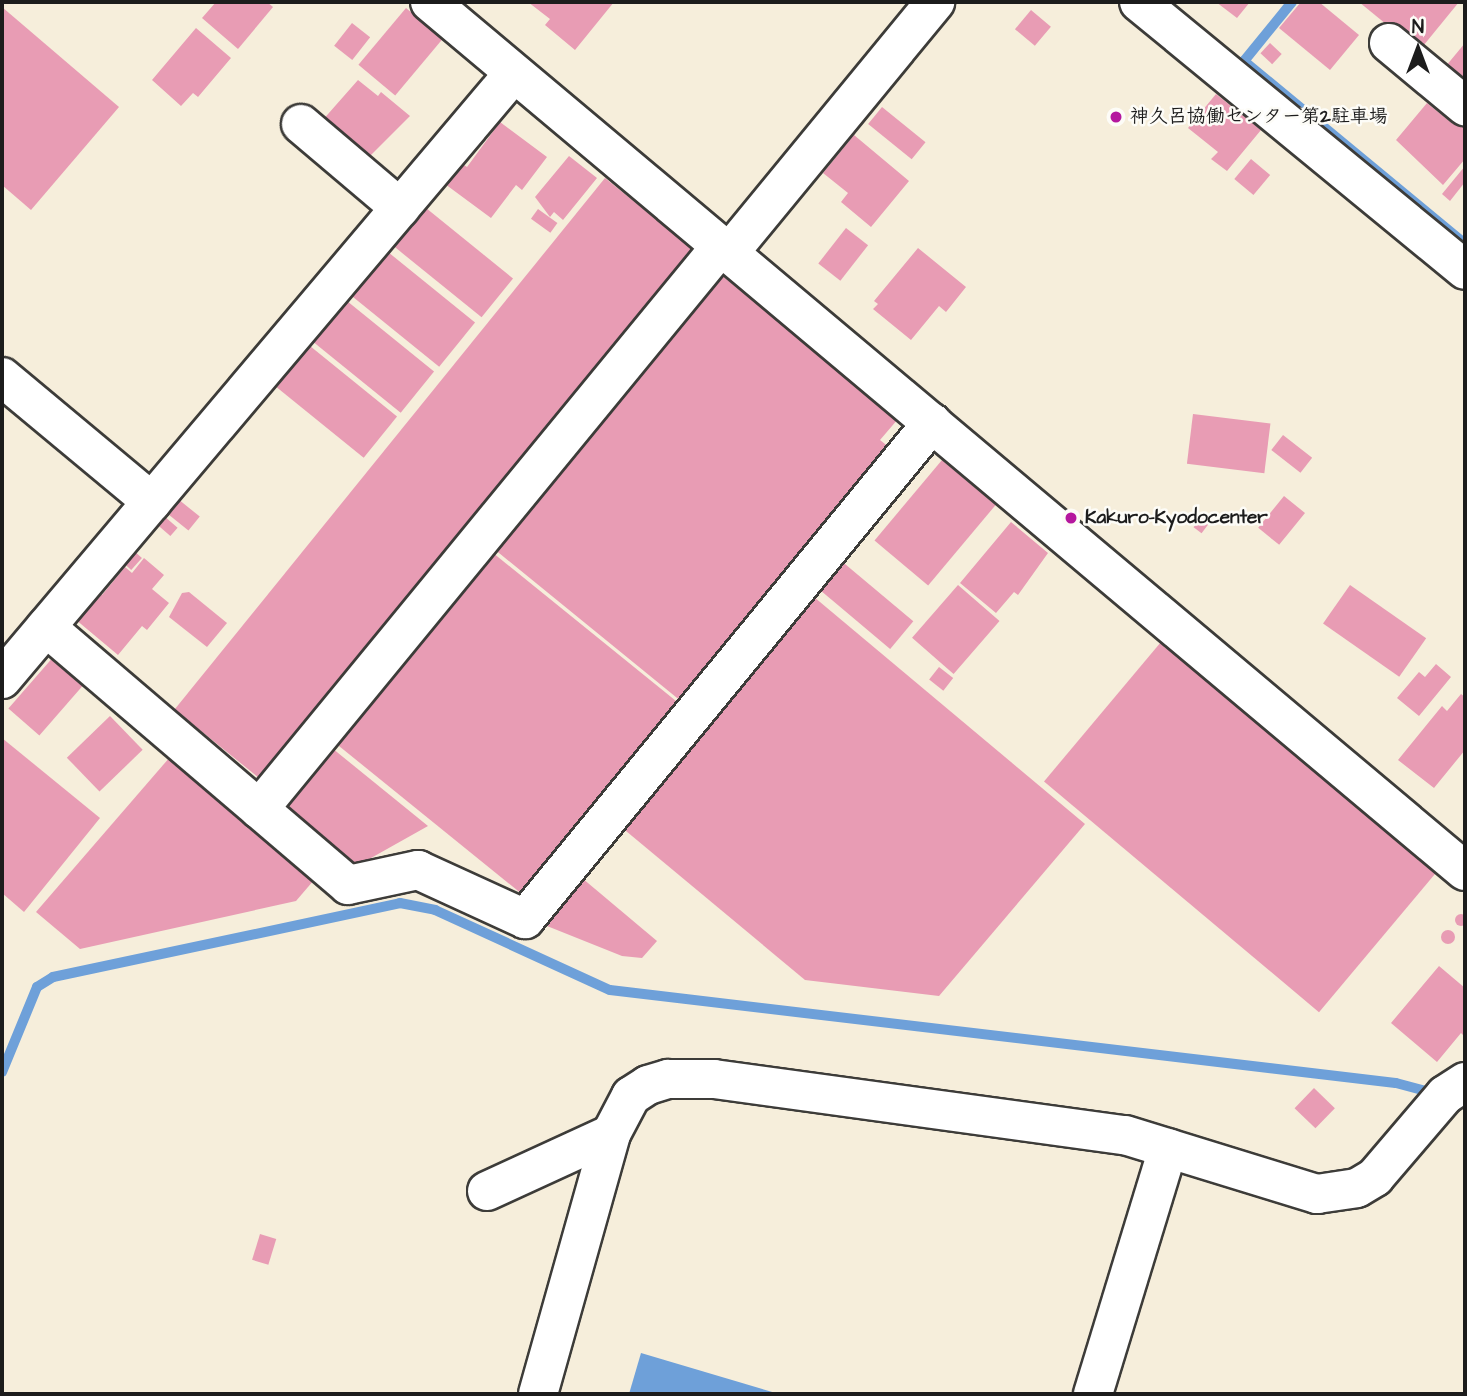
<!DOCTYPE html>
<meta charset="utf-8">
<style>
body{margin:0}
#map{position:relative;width:1467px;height:1396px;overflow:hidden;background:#f6eedb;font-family:"Architects Daughter","Klee One",sans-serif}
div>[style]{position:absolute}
.water>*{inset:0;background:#6ea0d9}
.stream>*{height:10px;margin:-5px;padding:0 5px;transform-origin:5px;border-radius:5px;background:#6ea0d9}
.building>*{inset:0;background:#e89cb4;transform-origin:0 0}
.round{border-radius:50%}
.roads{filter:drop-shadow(2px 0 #3d3c39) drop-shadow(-2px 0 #3d3c39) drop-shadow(0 2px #3d3c39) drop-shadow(0 -2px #3d3c39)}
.minor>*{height:38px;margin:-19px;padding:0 19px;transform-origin:19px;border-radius:19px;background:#fff}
.dots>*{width:19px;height:19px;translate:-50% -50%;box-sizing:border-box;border:4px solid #fdfcf7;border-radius:50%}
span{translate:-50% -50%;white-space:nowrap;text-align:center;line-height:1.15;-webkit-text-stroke:5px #fdfcf7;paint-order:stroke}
.poi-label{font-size:19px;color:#1c1c1c;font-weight:700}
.left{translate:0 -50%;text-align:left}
.frame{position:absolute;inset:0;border:4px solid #1c1c1c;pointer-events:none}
.north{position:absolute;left:1383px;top:14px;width:70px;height:70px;-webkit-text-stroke:5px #fdfcf7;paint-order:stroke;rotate:0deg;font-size:19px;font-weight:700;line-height:28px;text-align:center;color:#1c1c1c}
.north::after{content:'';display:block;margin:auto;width:24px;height:32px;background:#1c1c1c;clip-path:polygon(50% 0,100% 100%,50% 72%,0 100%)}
</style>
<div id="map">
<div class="water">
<div style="clip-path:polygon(641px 1353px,779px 1394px,629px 1394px)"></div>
</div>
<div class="stream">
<div style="left:1292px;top:2px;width:76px;rotate:129.1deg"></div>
<div style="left:1244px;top:61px;width:287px;rotate:39.6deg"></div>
<div style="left:2px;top:1072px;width:92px;rotate:-67.6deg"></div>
<div style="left:37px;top:987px;width:19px;rotate:-32deg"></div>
<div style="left:53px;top:977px;width:355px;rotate:-12deg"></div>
<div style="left:400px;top:903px;width:36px;rotate:11deg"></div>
<div style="left:435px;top:910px;width:192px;rotate:24.6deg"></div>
<div style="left:610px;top:990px;width:791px;rotate:6.75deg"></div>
<div style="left:1396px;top:1083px;width:30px;rotate:15deg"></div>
</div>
<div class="building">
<div style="clip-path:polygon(216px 2px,267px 2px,273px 7px,238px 49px,202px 18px)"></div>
<div style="clip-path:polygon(528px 2px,614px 2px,575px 50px,545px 25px,550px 19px)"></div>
<div style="clip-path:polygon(1216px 2px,1250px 2px,1237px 18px)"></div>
<div style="clip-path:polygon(1301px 2px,1319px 2px,1359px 35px,1330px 70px,1279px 28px)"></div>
<div style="clip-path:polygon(1359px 2px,1459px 2px,1419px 51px)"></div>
<div style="clip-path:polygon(2px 7px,119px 107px,31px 210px,2px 185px)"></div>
<div style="left:406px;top:8px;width:48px;height:74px;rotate:40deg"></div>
<div style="left:1031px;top:10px;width:26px;height:25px;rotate:40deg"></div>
<div style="left:352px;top:23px;width:23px;height:29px;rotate:38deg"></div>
<div style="clip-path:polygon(196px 28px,231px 58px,198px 97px,193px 93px,181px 106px,152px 80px)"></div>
<div style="left:1270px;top:43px;width:16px;height:14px;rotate:43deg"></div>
<div style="clip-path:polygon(1465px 43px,1465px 84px,1441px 72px)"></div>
<div style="clip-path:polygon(358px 80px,378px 96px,381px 92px,410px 116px,366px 160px,321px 122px)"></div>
<div style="clip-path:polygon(1216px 94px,1261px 130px,1227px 171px,1211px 159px,1218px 152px,1188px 128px)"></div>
<div style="clip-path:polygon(1427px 103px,1453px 124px,1458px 119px,1465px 125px,1465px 159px,1443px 185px,1396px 140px)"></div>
<div style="left:882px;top:107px;width:56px;height:22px;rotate:39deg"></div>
<div style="clip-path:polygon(500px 122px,547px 157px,522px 190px,516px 185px,491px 218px,445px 184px,461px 163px,467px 167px)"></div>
<div style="clip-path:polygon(854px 135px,909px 181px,871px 227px,841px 202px,848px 193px,823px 173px)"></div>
<div style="clip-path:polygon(569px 156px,597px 178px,563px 220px,554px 212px,550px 217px,535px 197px)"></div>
<div style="left:1251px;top:159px;width:25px;height:26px;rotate:40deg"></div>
<div style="clip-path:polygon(1465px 166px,1465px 182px,1450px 201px,1442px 194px)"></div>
<div style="left:605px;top:178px;width:122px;height:684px;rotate:39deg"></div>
<div style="left:426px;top:208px;width:112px;height:50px;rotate:39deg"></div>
<div style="left:538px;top:209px;width:24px;height:12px;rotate:36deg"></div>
<div style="left:846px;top:228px;width:28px;height:45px;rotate:38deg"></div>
<div style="clip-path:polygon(918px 248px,966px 287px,946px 312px,939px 306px,911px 340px,873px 309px,878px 304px,874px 301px)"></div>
<div style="left:388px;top:252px;width:112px;height:57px;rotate:39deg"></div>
<div style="clip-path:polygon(714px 269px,898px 419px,880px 440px,890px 448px,682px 702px,488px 544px)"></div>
<div style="left:347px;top:301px;width:112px;height:53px;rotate:39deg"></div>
<div style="left:310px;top:346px;width:112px;height:53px;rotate:39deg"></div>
<div style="left:1193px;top:414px;width:78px;height:50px;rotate:7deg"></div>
<div style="left:1283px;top:435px;width:37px;height:19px;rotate:38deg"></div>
<div style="left:942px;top:460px;width:70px;height:105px;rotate:40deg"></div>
<div style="left:1284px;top:496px;width:27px;height:41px;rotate:39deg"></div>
<div style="left:178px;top:499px;width:28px;height:18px;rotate:39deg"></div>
<div style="left:1205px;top:512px;width:10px;height:19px;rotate:37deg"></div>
<div style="left:164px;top:516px;width:18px;height:11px;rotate:41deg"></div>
<div style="clip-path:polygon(1011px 522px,1048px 553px,1018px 595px,1014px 592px,996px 613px,960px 583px)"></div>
<div style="left:487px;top:548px;width:248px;height:247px;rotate:39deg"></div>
<div style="left:133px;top:550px;width:12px;height:16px;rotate:42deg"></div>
<div style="clip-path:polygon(144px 558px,164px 575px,152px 589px,169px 603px,147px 630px,142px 626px,118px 655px,75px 619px,98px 591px,102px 595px,125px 567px,132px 573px)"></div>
<div style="left:839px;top:559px;width:97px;height:36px;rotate:40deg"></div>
<div style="left:958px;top:585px;width:55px;height:70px;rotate:41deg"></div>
<div style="left:1350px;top:585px;width:93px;height:47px;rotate:35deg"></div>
<div style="clip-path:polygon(189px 592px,227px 623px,207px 647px,169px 617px,182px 593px)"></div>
<div style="clip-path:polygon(814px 597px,1085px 824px,939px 996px,805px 980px,620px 826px)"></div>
<div style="left:1161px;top:642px;width:359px;height:182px;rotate:40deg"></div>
<div style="left:55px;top:655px;width:41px;height:71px;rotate:41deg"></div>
<div style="clip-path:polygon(1436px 664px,1451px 677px,1419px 716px,1397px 698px,1419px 672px,1425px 677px)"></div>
<div style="left:939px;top:667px;width:18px;height:16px;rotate:38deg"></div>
<div style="clip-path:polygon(1461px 694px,1465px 697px,1465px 750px,1434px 788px,1398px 760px,1442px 706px,1447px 711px)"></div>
<div style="left:110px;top:716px;width:47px;height:60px;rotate:46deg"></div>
<div style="clip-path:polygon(2px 738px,100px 818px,24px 912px,2px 893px)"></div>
<div style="clip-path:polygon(327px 744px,428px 826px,355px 867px,277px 804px)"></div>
<div style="clip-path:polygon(170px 757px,314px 880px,296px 901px,80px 949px,36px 912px)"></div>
<div style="clip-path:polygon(582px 878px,657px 941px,642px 958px,622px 956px,542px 924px)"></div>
<div class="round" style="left:1455px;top:914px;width:12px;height:12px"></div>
<div class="round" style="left:1441px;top:930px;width:14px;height:14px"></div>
<div style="clip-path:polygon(1439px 966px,1465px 988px,1465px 1037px,1461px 1033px,1437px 1062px,1391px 1023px)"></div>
<div style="left:1314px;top:1088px;width:29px;height:28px;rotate:44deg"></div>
<div style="left:260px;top:1234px;width:17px;height:27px;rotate:17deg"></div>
</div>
<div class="roads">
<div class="minor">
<div style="left:430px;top:2px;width:1351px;rotate:40.02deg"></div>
<div style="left:1139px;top:2px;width:422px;rotate:39.4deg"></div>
<div style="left:1389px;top:43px;width:99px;rotate:39.7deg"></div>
<div style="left:301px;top:124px;width:130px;rotate:40.3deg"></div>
<div style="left:729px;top:253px;width:325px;rotate:-50.6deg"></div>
<div style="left:2px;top:377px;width:195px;rotate:39.8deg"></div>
<div style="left:46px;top:627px;width:397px;rotate:40.5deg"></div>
<div style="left:348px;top:885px;width:72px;rotate:-12.1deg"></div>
<div style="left:418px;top:870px;width:118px;rotate:24.6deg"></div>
<div style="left:525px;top:919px;width:642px;rotate:-50.63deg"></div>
<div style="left:2px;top:679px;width:793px;rotate:-49.81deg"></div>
<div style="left:259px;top:809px;width:728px;rotate:-50.63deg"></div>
<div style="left:487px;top:1191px;width:136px;rotate:-24.7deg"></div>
<div style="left:538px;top:1394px;width:270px;rotate:-74.3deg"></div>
<div style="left:611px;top:1134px;width:43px;rotate:-62.2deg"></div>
<div style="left:631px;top:1096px;width:20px;rotate:-33deg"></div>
<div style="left:648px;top:1085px;width:21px;rotate:-17deg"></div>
<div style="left:668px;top:1079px;width:46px"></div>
<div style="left:714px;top:1079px;width:415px;rotate:7.8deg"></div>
<div style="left:1125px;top:1135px;width:201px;rotate:17.1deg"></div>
<div style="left:1317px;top:1194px;width:40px;rotate:-8.5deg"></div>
<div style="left:1357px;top:1188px;width:21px;rotate:-31deg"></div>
<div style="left:1375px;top:1177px;width:108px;rotate:-49.5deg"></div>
<div style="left:1445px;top:1095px;width:24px;rotate:-33deg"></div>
<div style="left:1093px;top:1394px;width:257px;rotate:-73deg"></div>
</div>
</div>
<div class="dots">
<div style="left:1116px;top:117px;background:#b5179e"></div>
<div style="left:1071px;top:518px;background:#b5179e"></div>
</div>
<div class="poi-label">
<span class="left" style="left:1130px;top:117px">神久呂協働センター第2駐車場</span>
<span class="left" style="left:1085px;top:518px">Kakuro-Kyodocenter</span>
</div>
<div class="frame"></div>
<div class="north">N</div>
</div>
